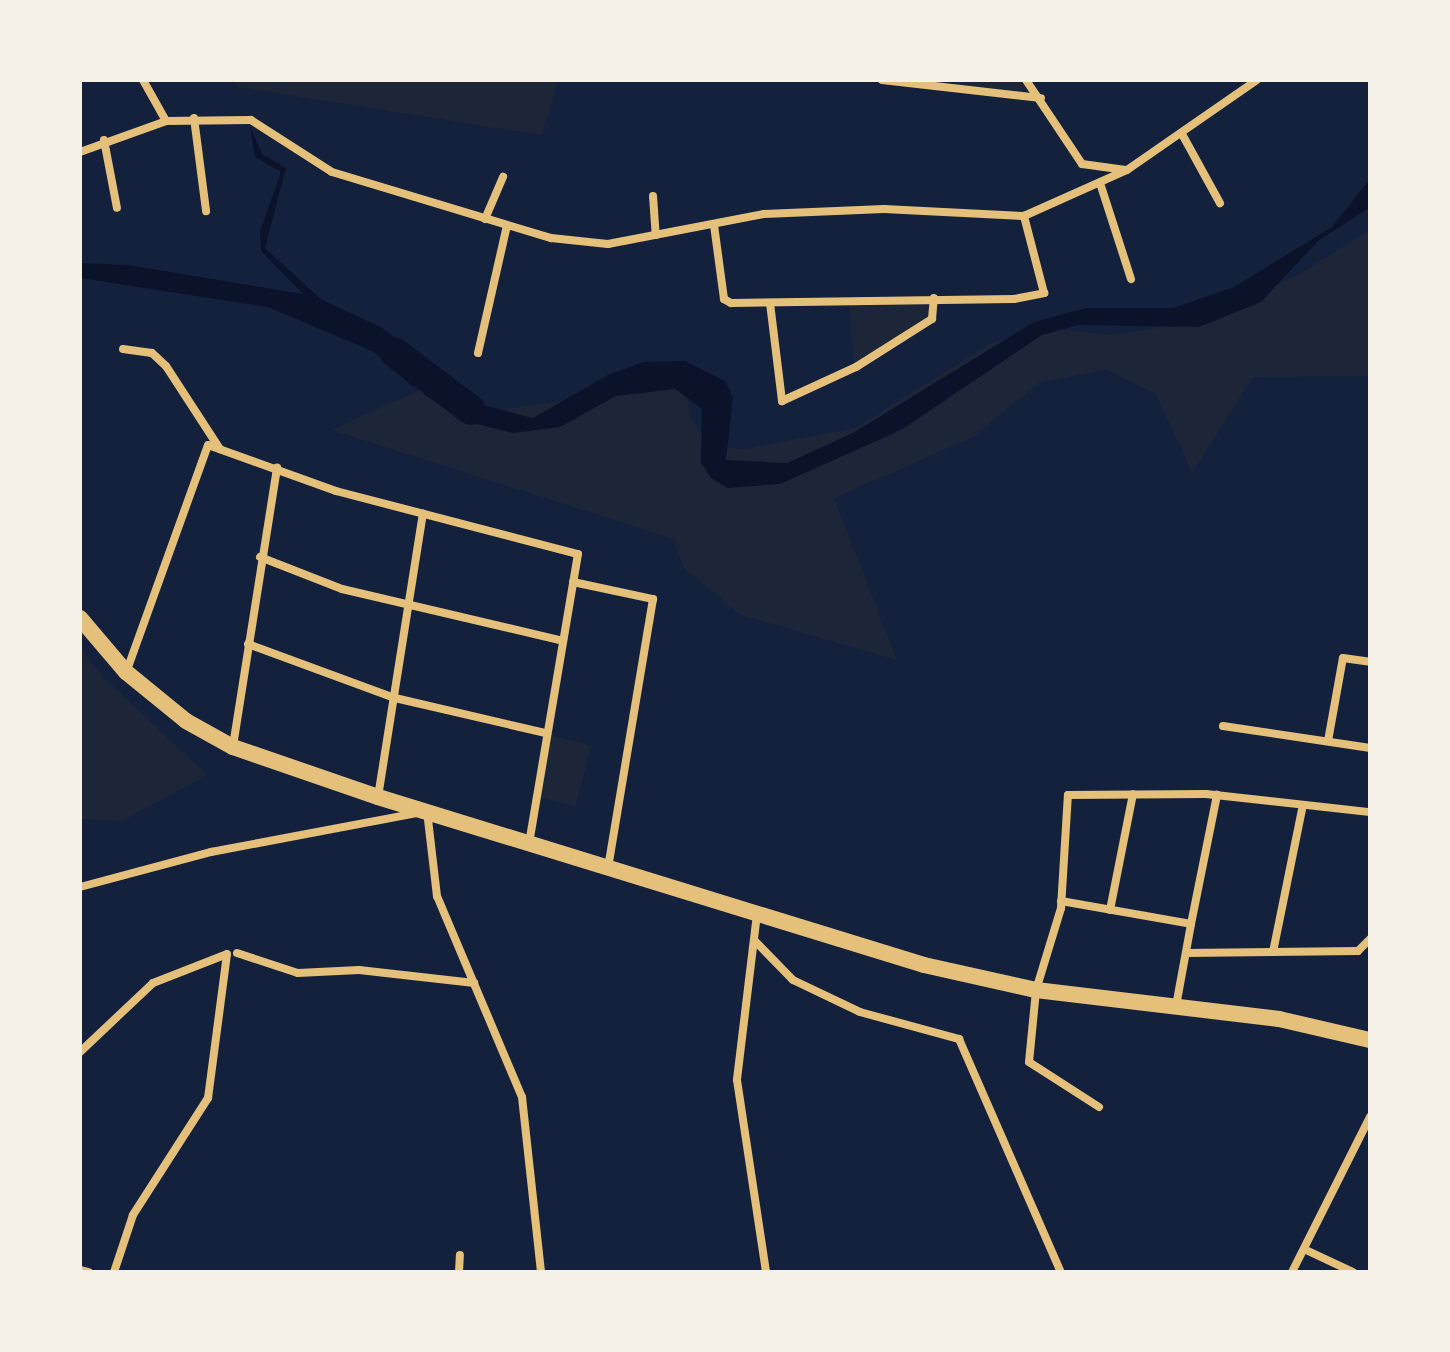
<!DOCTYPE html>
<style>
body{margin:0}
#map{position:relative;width:1450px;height:1352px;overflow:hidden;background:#14213d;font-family:"Crimson Pro",serif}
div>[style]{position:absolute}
.green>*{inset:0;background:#1d2539;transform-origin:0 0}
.water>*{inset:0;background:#0b132b}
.river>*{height:30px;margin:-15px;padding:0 15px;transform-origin:15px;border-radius:15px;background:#0b132b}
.minor>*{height:8px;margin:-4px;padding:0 4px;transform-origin:4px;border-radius:4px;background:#e5c07b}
.primary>*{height:16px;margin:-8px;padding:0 8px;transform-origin:8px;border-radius:8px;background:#e5c07b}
span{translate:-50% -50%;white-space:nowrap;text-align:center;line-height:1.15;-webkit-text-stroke:8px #f6f1e7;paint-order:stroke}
.frame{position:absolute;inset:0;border:82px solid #f6f1e7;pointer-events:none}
</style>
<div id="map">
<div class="green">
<div style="clip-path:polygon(233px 80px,558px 80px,542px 135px,238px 87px)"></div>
<div style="clip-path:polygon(958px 80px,1023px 80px,1041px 98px,955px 87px)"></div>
<div style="clip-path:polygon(1370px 229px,1370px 376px,1253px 377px,1192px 473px,1156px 394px,1106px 370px,1040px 382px,973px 437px,834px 498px,897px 660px,741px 615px,683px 567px,674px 539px,332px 430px,428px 386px,495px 411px,686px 382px,690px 417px,711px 446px,745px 449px,855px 428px,992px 343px,1047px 328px,1110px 335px,1196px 323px,1307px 270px)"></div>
<div style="clip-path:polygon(934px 298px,932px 319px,854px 368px,849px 301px)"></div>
<div style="clip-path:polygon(80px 648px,102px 676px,207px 775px,122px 821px,80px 819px)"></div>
<div style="left:551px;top:735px;width:42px;height:63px;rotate:15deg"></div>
</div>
<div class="water">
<div style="clip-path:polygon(250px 126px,262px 154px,286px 168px,265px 248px,322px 300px,381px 327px,438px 371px,413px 387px,374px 352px,268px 307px,80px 278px,80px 263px,128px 265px,303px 294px,261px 251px,260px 232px,281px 172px,255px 157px)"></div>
<div style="clip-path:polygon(1370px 179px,1369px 208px,1318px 241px,1261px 302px,1199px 327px,1078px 325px,1042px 335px,901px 430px,780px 484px,727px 488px,711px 478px,701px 463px,702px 409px,675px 389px,616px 396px,560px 427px,513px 433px,469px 422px,423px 394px,450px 380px,476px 403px,533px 418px,608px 375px,643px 362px,685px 361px,725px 381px,733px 397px,726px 460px,787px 463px,853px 433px,1034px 322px,1086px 308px,1173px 308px,1234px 287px,1332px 227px)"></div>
</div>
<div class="river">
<div style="left:394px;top:352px;width:96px;rotate:37deg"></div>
</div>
<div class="minor">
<div style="left:143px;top:80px;width:47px;rotate:60.7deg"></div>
<div style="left:882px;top:80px;width:160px;rotate:6.5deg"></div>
<div style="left:1026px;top:80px;width:101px;rotate:56.3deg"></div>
<div style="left:1082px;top:164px;width:44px;rotate:7.8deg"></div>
<div style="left:194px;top:118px;width:94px;rotate:82.6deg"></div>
<div style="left:1182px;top:134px;width:79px;rotate:61.2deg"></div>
<div style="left:104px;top:140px;width:69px;rotate:79.2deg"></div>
<div style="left:80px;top:152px;width:91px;rotate:-19.8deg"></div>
<div style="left:166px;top:121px;width:85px;rotate:-0.7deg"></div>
<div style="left:251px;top:120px;width:96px;rotate:32.7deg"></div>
<div style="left:332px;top:172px;width:229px;rotate:16.8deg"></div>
<div style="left:551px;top:238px;width:57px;rotate:6deg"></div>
<div style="left:608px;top:244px;width:159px;rotate:-10.9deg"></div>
<div style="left:764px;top:214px;width:120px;rotate:-2.4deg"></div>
<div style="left:884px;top:209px;width:140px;rotate:2.9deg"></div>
<div style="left:1024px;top:216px;width:113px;rotate:-24.1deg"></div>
<div style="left:1127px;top:170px;width:158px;rotate:-34.7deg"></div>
<div style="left:1100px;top:183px;width:101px;rotate:72.1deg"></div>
<div style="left:653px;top:196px;width:39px;rotate:86deg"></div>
<div style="left:485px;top:219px;width:46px;rotate:-66.8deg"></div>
<div style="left:714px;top:225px;width:75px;rotate:82.3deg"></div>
<div style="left:724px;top:299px;width:8px;rotate:30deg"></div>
<div style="left:731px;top:303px;width:283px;rotate:-0.8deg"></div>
<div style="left:1014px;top:299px;width:31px;rotate:-11deg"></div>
<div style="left:1044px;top:293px;width:80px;rotate:-104.6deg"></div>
<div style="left:770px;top:303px;width:99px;rotate:83deg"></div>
<div style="left:782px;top:401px;width:81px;rotate:-24.7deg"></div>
<div style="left:856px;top:367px;width:90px;rotate:-32.3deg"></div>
<div style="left:932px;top:319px;width:21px;rotate:-85deg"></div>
<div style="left:123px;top:349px;width:29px;rotate:8deg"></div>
<div style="left:152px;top:353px;width:19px;rotate:43deg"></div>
<div style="left:166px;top:366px;width:99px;rotate:57deg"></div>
<div style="left:478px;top:353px;width:131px;rotate:-77.2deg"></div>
<div style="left:260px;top:557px;width:88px;rotate:21.3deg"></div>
<div style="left:342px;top:589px;width:227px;rotate:13.2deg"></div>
<div style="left:573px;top:582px;width:82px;rotate:12deg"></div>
<div style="left:653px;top:599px;width:272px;rotate:99.5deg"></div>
<div style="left:248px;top:644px;width:157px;rotate:20.2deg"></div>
<div style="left:395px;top:698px;width:155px;rotate:13.1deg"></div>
<div style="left:127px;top:670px;width:239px;rotate:-70.2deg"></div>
<div style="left:208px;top:445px;width:136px;rotate:19.8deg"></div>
<div style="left:336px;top:491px;width:250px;rotate:14.6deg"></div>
<div style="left:578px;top:554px;width:293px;rotate:99.6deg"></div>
<div style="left:1223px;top:726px;width:149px;rotate:8.5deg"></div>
<div style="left:1328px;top:741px;width:84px;rotate:-79.8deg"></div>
<div style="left:1343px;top:658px;width:27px;rotate:8deg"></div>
<div style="left:233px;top:746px;width:282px;rotate:-81deg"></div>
<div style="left:378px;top:797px;width:287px;rotate:-81deg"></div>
<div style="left:80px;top:887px;width:136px;rotate:-15deg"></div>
<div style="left:211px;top:852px;width:220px;rotate:-10.7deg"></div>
<div style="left:427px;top:811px;width:86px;rotate:83.3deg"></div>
<div style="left:437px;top:896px;width:218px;rotate:67.1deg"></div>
<div style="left:522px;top:1097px;width:176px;rotate:83.8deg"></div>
<div style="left:1061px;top:901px;width:132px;rotate:10deg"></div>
<div style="left:1191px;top:924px;width:132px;rotate:-78.6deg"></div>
<div style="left:1110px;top:910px;width:118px;rotate:-78.8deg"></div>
<div style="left:757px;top:914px;width:167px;rotate:96.9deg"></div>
<div style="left:737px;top:1080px;width:194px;rotate:81.4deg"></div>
<div style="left:756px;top:942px;width:53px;rotate:45.8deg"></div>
<div style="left:793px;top:980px;width:74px;rotate:25.5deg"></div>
<div style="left:860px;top:1012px;width:103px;rotate:15.3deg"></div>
<div style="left:959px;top:1039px;width:254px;rotate:66.4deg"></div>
<div style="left:1273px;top:952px;width:150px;rotate:-78.5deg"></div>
<div style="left:237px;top:953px;width:64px;rotate:18.2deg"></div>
<div style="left:298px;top:973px;width:61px;rotate:-2.8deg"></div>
<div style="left:359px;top:970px;width:116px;rotate:6.4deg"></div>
<div style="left:1186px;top:953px;width:172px;rotate:-0.7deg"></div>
<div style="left:1358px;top:951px;width:17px;rotate:-45deg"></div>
<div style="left:1176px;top:1006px;width:83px;rotate:-79.6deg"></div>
<div style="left:80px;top:1052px;width:100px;rotate:-43.4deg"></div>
<div style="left:153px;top:983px;width:79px;rotate:-21.4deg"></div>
<div style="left:227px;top:954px;width:145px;rotate:97.5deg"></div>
<div style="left:208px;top:1098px;width:139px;rotate:122.7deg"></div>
<div style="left:133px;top:1215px;width:60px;rotate:108.4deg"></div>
<div style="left:1099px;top:1107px;width:83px;rotate:-147.3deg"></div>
<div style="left:1029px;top:1062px;width:72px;rotate:-84.4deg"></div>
<div style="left:1036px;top:990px;width:86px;rotate:-73deg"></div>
<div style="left:1061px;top:908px;width:113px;rotate:-86.5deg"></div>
<div style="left:1068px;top:795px;width:138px;rotate:-0.4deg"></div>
<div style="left:1206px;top:794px;width:165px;rotate:6.3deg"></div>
<div style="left:1306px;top:1250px;width:52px;rotate:25.1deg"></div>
<div style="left:80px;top:1270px;width:9px;rotate:13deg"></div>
<div style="left:459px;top:1272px;width:17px;rotate:-87deg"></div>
<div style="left:1292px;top:1272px;width:174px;rotate:-63.3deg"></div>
</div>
<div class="primary">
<div style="left:80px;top:618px;width:71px;rotate:49.6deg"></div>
<div style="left:126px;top:672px;width:77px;rotate:39.2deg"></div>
<div style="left:186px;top:721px;width:54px;rotate:29deg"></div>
<div style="left:233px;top:747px;width:153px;rotate:19deg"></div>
<div style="left:378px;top:797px;width:571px;rotate:17.1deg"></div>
<div style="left:924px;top:965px;width:115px;rotate:12.6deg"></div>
<div style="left:1036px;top:990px;width:245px;rotate:6.8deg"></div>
<div style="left:1279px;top:1019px;width:93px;rotate:13deg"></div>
</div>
<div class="frame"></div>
</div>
